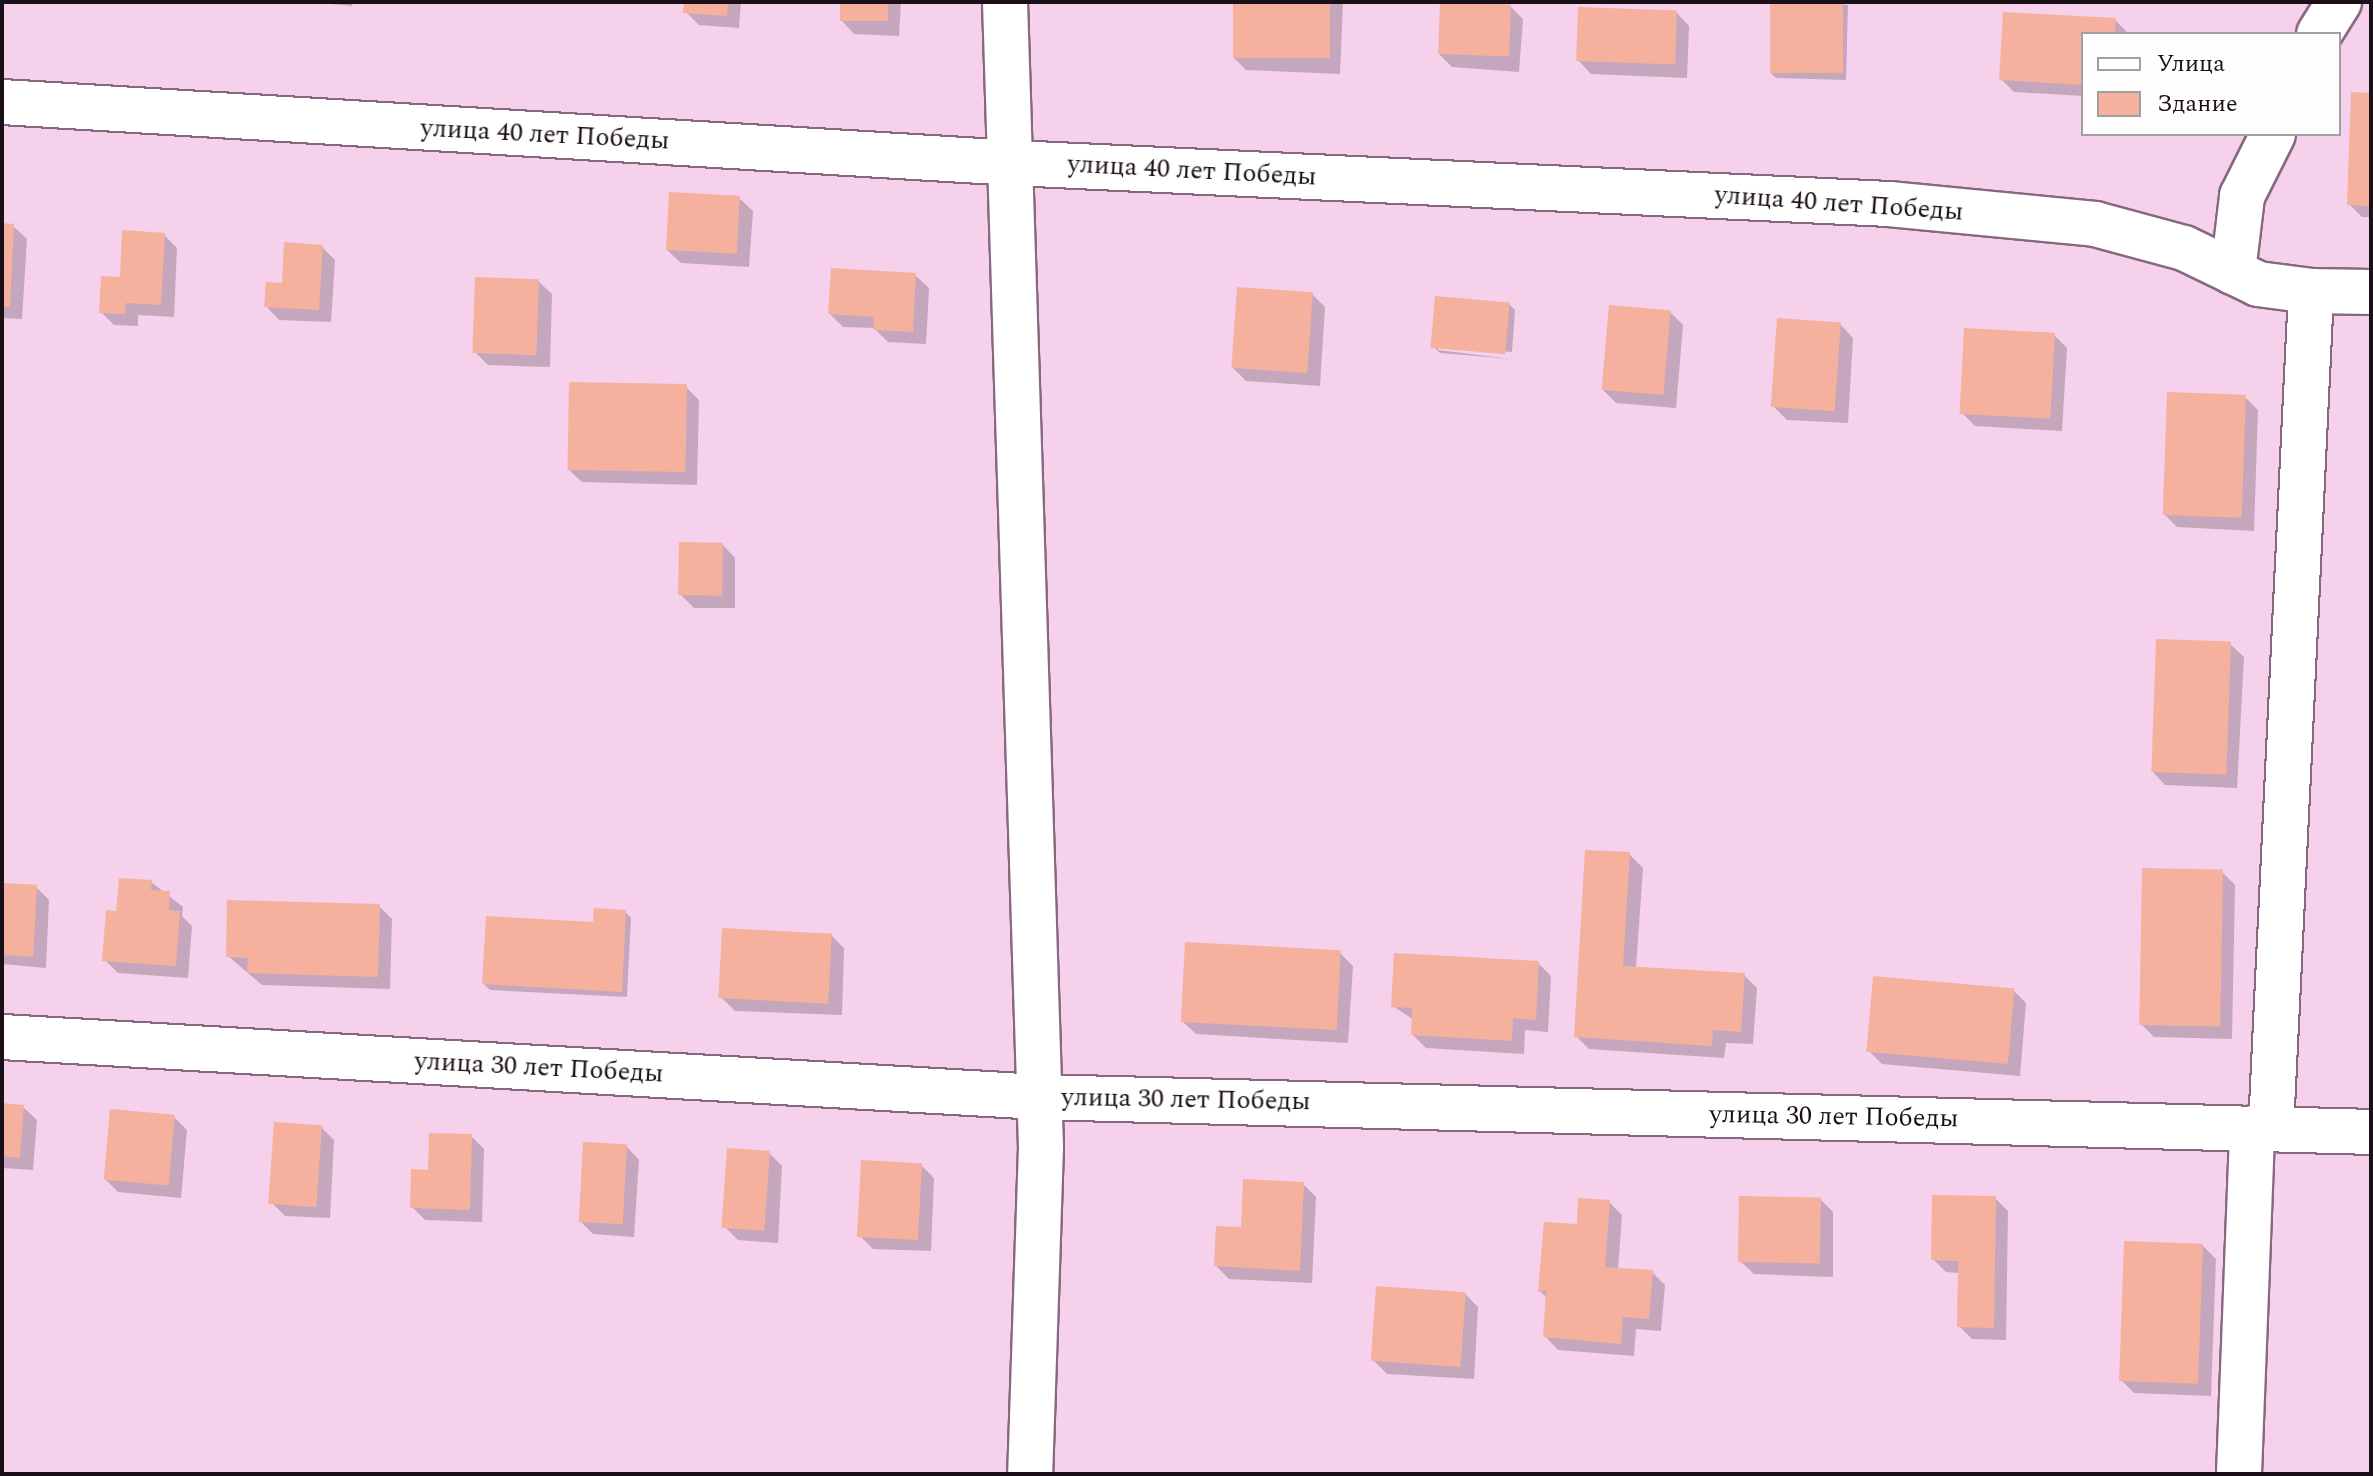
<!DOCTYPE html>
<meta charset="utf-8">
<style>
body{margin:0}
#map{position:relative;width:2373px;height:1476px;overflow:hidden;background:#f5d1eb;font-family:Spectral,serif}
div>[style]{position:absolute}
.shadow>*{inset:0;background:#0003}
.building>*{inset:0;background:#f5b19e;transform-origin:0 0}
.roads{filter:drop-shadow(2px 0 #88687f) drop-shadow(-2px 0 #88687f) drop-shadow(0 2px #88687f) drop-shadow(0 -2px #88687f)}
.minor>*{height:44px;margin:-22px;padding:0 22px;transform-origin:22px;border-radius:22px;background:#fff}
span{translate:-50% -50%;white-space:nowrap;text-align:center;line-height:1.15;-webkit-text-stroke:6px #fefefe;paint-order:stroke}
.street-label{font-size:26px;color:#1b0f18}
.frame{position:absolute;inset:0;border:4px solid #1b0f18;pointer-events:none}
.legend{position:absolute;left:2081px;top:32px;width:260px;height:104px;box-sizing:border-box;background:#fefefe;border:2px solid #a39ea2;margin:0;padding:10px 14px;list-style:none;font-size:24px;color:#1b0f18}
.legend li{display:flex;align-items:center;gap:16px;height:40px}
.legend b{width:40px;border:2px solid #a39ea2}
</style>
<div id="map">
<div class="shadow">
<div style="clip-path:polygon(310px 2px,353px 2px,352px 6px)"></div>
<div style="clip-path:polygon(686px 2px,741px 2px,739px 28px,699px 25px,686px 12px)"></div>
<div style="clip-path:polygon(842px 2px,901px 2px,899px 36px,854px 34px,841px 20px)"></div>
<div style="clip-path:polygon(1235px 2px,1343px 2px,1340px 74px,1246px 70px,1233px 57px)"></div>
<div style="clip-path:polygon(1442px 2px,1510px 6px,1523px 19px,1519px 72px,1452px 67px,1439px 54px)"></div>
<div style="clip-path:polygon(1772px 2px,1848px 5px,1846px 80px,1776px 78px,1770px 72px)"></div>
<div style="clip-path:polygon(1676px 12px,1689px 26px,1687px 78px,1591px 74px,1578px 60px)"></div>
<div style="clip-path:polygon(2005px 14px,2115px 20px,2129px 34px,2083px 34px,2083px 96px,2014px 92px,2001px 79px)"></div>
<div style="clip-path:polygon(2371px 95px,2371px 217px,2362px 217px,2349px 204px)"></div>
<div style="clip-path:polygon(739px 198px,753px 211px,749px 267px,681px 263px,667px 250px)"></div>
<div style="clip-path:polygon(2px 225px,13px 226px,27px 239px,22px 319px,2px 318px)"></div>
<div style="clip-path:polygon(164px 235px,177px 248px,174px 317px,138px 315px,138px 326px,114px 325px,101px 312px,122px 279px)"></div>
<div style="clip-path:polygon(322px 247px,335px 260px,331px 322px,279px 320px,266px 306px)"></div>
<div style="clip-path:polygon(915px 275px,929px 288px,926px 344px,888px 342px,874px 328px,843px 327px,830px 314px)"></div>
<div style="clip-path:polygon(538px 281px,552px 294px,550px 367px,488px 365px,475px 352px)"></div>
<div style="clip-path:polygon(1312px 294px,1325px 307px,1320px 386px,1246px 381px,1233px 368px)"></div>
<div style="clip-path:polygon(1509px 304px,1515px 310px,1512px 352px,1438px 346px,1438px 350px,1511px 359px,1440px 353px,1434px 347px)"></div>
<div style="clip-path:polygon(1670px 312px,1683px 325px,1676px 408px,1616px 403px,1603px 390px)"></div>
<div style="clip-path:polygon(1840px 324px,1853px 338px,1848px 423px,1787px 420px,1774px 407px)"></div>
<div style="clip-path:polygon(2054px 335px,2067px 348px,2062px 431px,1975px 426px,1962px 413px)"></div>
<div style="clip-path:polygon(686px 387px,699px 400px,697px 485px,582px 482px,568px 469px)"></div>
<div style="clip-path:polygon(2245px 397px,2258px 410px,2254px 531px,2177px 527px,2164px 514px)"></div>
<div style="clip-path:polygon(722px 544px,735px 558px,735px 608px,694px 608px,681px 595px)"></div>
<div style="clip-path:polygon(2230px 644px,2244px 657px,2237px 788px,2165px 785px,2152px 771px)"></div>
<div style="clip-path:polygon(1629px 854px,1643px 868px,1636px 968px,1744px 975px,1757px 988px,1753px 1044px,1726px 1043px,1724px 1058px,1589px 1049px,1576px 1036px)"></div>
<div style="clip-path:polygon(2222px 872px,2235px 885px,2232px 1039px,2154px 1037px,2141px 1024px)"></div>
<div style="clip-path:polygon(151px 882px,183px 907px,182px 916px,192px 926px,188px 978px,118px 973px,105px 960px,118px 913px)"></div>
<div style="clip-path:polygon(2px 885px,36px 887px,49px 900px,46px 968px,2px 964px)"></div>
<div style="clip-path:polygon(379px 906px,392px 919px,390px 989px,262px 985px,228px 956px)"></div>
<div style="clip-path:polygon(625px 912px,631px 918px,627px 997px,490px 990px,484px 984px)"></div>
<div style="clip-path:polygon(831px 935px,844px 948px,842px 1015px,735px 1011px,722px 998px)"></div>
<div style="clip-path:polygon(1340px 953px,1353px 966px,1348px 1043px,1196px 1034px,1182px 1021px)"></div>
<div style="clip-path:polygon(1538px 963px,1551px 976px,1548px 1032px,1525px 1030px,1524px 1054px,1426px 1048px,1413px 1035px,1414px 1020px,1393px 1006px)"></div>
<div style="clip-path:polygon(2013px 990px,2026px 1003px,2020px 1076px,1882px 1064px,1869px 1051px)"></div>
<div style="clip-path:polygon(2px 1105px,23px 1107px,37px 1120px,33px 1170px,2px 1168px)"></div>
<div style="clip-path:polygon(174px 1117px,187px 1130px,181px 1198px,118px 1192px,105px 1179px)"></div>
<div style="clip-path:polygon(321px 1127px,334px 1140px,330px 1218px,285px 1216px,272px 1203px)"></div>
<div style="clip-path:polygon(471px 1136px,484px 1149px,482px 1222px,425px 1220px,412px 1207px,430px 1172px)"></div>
<div style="clip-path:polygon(626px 1146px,639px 1160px,634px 1237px,593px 1234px,580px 1221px)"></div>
<div style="clip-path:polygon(769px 1153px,782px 1166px,778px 1243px,738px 1240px,725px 1227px)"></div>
<div style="clip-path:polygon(921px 1165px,934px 1178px,931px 1251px,873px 1249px,860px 1236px)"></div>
<div style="clip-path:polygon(1303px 1184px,1316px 1197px,1312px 1283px,1229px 1279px,1216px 1266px,1243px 1229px)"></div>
<div style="clip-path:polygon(1995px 1198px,2008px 1211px,2006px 1340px,1972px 1339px,1959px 1326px,1960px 1273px,1946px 1272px,1933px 1259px)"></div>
<div style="clip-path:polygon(1820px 1199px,1833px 1212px,1833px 1277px,1754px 1274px,1740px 1261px)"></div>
<div style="clip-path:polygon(1609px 1202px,1622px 1215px,1618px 1270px,1652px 1272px,1665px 1285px,1661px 1331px,1636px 1329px,1634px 1356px,1558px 1350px,1545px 1336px,1548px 1299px,1540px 1291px,1579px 1227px)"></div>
<div style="clip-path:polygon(2203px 1246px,2216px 1259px,2211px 1396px,2134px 1393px,2121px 1380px)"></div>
<div style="clip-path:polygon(1465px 1294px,1478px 1307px,1474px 1379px,1387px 1374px,1374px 1361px)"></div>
</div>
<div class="building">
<div style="clip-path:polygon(684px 2px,728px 2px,727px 16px,683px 13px)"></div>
<div style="left:840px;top:2px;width:48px;height:19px"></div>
<div style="left:1233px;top:2px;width:97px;height:56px"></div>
<div style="left:1440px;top:2px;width:71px;height:52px;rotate:2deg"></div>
<div style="left:1770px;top:2px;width:73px;height:71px"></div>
<div style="left:1578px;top:7px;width:99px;height:54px;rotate:2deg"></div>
<div style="clip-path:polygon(2003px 12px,2116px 18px,2115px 34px,2083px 34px,2083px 85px,1999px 80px)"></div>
<div style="clip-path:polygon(2351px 92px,2371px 93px,2371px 206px,2347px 205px)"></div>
<div style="left:669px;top:192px;width:71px;height:58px;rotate:3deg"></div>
<div style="clip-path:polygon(2px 223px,14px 224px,10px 307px,2px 306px)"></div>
<div style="clip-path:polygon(122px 230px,165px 233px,161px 305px,126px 303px,125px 314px,99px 313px,101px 276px,120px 277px)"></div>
<div style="clip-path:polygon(284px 242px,323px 245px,319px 310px,264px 307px,266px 282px,282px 283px)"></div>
<div style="clip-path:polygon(831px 268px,916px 273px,913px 332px,873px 330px,874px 317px,828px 314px)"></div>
<div style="left:475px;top:277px;width:64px;height:76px;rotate:2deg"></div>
<div style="left:1237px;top:287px;width:76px;height:81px;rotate:4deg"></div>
<div style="left:1435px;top:296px;width:75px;height:52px;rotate:5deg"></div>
<div style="left:1609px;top:305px;width:62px;height:85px;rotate:5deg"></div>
<div style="left:1777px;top:318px;width:64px;height:89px;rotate:4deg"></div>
<div style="left:1964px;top:328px;width:91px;height:86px;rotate:3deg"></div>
<div style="left:569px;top:382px;width:118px;height:88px;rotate:1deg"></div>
<div style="left:2167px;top:392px;width:79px;height:123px;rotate:2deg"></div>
<div style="left:679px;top:542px;width:44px;height:53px;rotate:1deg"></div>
<div style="left:2156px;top:639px;width:75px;height:133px;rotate:2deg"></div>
<div style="clip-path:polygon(1585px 850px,1630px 852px,1623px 966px,1745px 973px,1741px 1032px,1713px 1030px,1712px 1046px,1574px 1037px)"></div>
<div style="left:2142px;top:868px;width:81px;height:157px;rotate:1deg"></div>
<div style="clip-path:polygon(119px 878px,152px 880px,151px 890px,170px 891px,169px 910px,180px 911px,176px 966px,102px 961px,106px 910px,116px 911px)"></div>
<div style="left:2px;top:883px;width:35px;height:72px;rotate:3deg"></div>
<div style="clip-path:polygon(227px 900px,380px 904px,378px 977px,247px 973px,248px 958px,226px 957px)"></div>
<div style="clip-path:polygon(594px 908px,626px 910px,622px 992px,482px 984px,486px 916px,593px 922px)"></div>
<div style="left:722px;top:928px;width:110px;height:70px;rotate:3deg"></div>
<div style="left:1185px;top:942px;width:156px;height:80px;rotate:3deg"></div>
<div style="clip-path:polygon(1394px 953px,1539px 961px,1536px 1020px,1513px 1018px,1512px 1041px,1411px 1035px,1412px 1008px,1391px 1007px)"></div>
<div style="left:1873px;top:976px;width:142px;height:76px;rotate:5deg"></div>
<div style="clip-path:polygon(2px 1103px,24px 1105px,20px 1158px,2px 1156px)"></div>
<div style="left:110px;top:1109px;width:65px;height:71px;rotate:5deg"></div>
<div style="left:274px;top:1122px;width:48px;height:82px;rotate:4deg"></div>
<div style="clip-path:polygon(429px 1133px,472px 1134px,470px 1210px,410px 1208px,411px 1169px,428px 1170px)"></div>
<div style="left:583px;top:1142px;width:44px;height:80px;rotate:3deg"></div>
<div style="left:727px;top:1148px;width:43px;height:80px;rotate:4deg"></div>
<div style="left:861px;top:1160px;width:61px;height:77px;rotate:3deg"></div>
<div style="clip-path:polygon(1243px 1179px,1304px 1182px,1300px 1271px,1214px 1266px,1216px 1226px,1241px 1227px)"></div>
<div style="clip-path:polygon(1932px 1195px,1996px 1196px,1994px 1328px,1957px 1327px,1958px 1261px,1931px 1260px)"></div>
<div style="left:1739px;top:1196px;width:82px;height:66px;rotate:1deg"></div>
<div style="clip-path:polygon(1578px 1198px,1610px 1200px,1605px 1267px,1653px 1270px,1649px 1319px,1623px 1317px,1621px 1344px,1543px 1337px,1546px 1290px,1538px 1292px,1544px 1222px,1577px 1224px)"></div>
<div style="left:2124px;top:1241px;width:79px;height:140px;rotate:2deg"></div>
<div style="left:1376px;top:1286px;width:90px;height:75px;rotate:4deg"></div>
</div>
<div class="roads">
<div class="minor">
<div style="left:1005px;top:2px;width:1146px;rotate:88.2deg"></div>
<div style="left:1041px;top:1147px;width:327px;rotate:91.9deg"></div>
<div style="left:2319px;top:34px;width:38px;rotate:-58deg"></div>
<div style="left:2px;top:102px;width:1013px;rotate:3.45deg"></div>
<div style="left:1013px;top:163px;width:877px;rotate:2.68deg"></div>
<div style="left:1889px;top:204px;width:207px;rotate:5.5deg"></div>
<div style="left:2095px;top:224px;width:92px;rotate:15.1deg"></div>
<div style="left:2184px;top:248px;width:82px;rotate:25.9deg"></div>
<div style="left:2258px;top:284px;width:53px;rotate:7.5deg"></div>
<div style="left:2311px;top:291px;width:60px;rotate:1deg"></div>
<div style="left:2233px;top:272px;width:77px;rotate:-83.2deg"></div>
<div style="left:2242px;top:196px;width:69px;rotate:-63.4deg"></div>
<div style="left:2px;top:1037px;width:1038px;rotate:3.31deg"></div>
<div style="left:1038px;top:1097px;width:1333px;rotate:1.5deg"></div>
<div style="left:2271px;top:1128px;width:838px;rotate:-87.26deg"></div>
<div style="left:2239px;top:1474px;width:346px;rotate:-87.8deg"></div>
</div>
</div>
<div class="street-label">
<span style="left:545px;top:135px;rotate:3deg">улица 40 лет Победы</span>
<span style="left:1192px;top:171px;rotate:3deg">улица 40 лет Победы</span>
<span style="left:1839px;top:204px;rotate:4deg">улица 40 лет Победы</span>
<span style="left:539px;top:1068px;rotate:3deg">улица 30 лет Победы</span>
<span style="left:1186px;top:1100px;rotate:1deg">улица 30 лет Победы</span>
<span style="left:1834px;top:1117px;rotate:1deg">улица 30 лет Победы</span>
</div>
<div class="frame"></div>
<ul class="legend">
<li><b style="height:10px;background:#fff"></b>Улица</li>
<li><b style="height:22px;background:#f5b19e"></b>Здание</li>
</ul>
</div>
